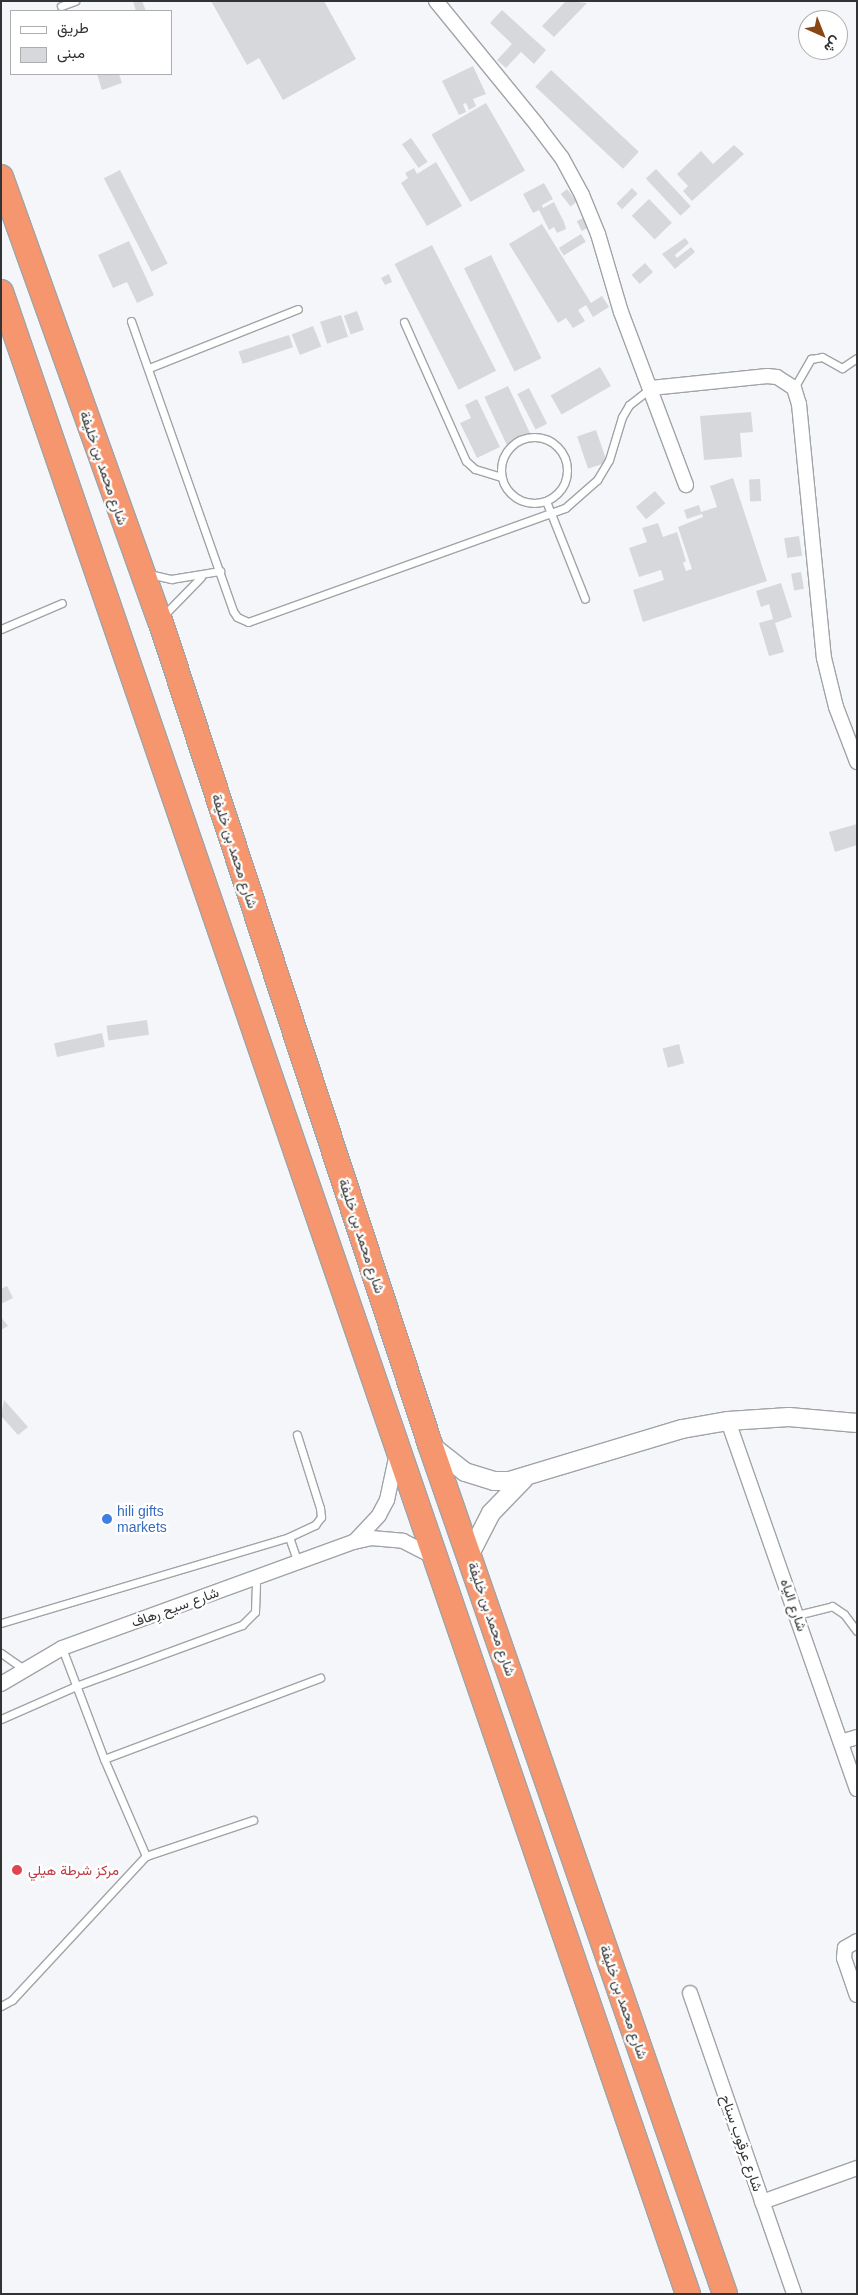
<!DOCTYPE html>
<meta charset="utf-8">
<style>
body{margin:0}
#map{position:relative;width:858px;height:2295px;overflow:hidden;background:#f4f6fa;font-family:Arial,Vazirmatn,sans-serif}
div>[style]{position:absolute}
.building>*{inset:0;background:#d7d8dc;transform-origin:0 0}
.roads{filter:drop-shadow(1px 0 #a1a4a7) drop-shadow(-1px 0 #a1a4a7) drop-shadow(0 1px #a1a4a7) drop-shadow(0 -1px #a1a4a7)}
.service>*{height:7px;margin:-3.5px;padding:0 3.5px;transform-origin:3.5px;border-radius:3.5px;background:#fff}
.service>.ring{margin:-3.5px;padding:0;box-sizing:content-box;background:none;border:7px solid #fff;border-radius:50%}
.minor>*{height:14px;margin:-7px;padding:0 7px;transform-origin:7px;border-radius:7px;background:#fff}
.tertiary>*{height:18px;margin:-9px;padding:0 9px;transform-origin:9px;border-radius:9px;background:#fff}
.trunk>*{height:24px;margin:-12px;padding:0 12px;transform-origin:12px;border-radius:12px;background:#f6966e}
.dots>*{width:14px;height:14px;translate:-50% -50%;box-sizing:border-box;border:2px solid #fff;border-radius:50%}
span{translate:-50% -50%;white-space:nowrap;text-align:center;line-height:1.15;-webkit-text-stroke:4.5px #fff;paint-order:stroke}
.street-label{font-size:14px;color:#323334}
.shop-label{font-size:14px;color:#366cbe}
.left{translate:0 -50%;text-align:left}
.health-label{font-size:14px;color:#be3a42}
.frame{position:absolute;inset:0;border:2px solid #323334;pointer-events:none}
.legend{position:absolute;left:10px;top:10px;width:162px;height:65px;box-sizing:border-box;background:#fff;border:1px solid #adadae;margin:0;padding:6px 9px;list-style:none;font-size:15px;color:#323334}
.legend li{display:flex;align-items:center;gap:10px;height:25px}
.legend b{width:25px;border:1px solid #adadae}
.north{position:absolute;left:798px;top:10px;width:50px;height:50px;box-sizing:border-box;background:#fff;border:1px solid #adadae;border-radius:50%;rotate:136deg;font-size:14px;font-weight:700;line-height:20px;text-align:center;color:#323334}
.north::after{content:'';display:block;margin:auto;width:18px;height:22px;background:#884515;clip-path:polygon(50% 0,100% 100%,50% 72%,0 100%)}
</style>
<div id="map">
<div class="building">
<div style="clip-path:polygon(133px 1px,142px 1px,146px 11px,136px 11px)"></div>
<div style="clip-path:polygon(211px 1px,324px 1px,356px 59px,283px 100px,259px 58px,247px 65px)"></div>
<div style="clip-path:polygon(566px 1px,587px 3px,554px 37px,542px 26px)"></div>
<div style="clip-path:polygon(502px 10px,546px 50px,534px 64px,521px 52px,506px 68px,497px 60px,512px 44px,490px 23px)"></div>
<div style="clip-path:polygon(473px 66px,486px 94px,473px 99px,476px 106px,469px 110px,466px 103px,463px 104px,466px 112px,459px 115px,442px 81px)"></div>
<div style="left:551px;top:70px;width:120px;height:23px;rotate:43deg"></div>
<div style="clip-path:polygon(97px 74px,119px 74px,122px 83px,102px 90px)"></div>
<div style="left:486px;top:103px;width:78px;height:63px;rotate:60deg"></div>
<div style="left:411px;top:138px;width:29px;height:11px;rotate:55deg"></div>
<div style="clip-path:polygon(734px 145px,744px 154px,692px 201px,683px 191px,688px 186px,677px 174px,701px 151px,713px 164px)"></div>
<div style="clip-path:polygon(436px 162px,462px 206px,427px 226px,401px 183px,408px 178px,405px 173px,414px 168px,417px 174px)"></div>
<div style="left:656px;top:169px;width:51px;height:14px;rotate:47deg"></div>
<div style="left:120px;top:170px;width:105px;height:18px;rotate:63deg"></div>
<div style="clip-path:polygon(544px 183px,553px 199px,542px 205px,543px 208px,554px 202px,564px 222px,566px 229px,557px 233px,554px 227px,549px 230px,539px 210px,533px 213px,523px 194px)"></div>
<div style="left:632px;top:188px;width:8px;height:22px;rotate:45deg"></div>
<div style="left:567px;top:189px;width:16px;height:8px;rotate:52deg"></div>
<div style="left:649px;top:199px;width:33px;height:24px;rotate:46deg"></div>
<div style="left:583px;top:218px;width:11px;height:7px;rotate:63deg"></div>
<div style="clip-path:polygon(542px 224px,591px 303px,602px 296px,609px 307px,593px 317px,586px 305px,578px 310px,585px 321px,573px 328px,566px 318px,558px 323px,509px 244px)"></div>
<div style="left:581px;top:234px;width:9px;height:26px;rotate:58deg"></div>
<div style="clip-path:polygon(685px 238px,689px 243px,675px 255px,677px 258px,691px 247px,695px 252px,675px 269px,662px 254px)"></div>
<div style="clip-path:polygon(129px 241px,154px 295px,137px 303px,127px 282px,113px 288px,98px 255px)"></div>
<div style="left:432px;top:245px;width:141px;height:42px;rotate:63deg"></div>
<div style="left:491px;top:255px;width:115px;height:30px;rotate:64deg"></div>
<div style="left:645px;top:263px;width:12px;height:18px;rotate:48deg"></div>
<div style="clip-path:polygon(389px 274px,392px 282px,385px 285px,381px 278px)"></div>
<div style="left:357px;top:311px;width:20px;height:14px;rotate:70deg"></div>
<div style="left:341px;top:315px;width:23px;height:22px;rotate:72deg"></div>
<div style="left:313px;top:326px;width:22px;height:23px;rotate:68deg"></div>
<div style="left:289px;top:335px;width:13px;height:53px;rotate:72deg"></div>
<div style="left:600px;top:367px;width:22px;height:57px;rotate:60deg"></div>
<div style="left:508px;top:386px;width:53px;height:26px;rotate:65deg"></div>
<div style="left:529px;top:388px;width:40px;height:13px;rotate:63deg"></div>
<div style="clip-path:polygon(477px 399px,500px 447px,477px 458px,460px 423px,471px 418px,465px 405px)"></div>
<div style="clip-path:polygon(751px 412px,753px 432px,740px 433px,742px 457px,704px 460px,700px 416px)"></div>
<div style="left:596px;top:430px;width:34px;height:20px;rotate:71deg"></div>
<div style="clip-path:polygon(733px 478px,767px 581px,643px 622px,633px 590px,664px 580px,661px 570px,639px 577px,629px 548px,647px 542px,642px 528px,658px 523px,663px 537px,677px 532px,686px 561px,683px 563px,686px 571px,692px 569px,678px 527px,703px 517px,702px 514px,687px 519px,684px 510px,699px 505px,701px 512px,717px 507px,710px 486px)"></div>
<div style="left:760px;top:479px;width:22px;height:11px;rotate:87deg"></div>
<div style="left:655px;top:491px;width:16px;height:25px;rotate:50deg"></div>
<div style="left:799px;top:536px;width:20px;height:15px;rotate:81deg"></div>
<div style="left:801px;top:572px;width:17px;height:10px;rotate:80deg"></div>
<div style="clip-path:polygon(781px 583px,792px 617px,775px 623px,784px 652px,769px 656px,759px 623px,773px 619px,769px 604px,761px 607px,756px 591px)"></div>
<div style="clip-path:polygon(857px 824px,857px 845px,835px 852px,829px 832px)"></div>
<div style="left:147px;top:1020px;width:15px;height:41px;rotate:82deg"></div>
<div style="left:102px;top:1033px;width:14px;height:49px;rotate:78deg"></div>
<div style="left:679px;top:1044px;width:20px;height:17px;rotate:75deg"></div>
<div style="clip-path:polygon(7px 1286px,13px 1298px,1px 1304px,1px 1289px)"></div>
<div style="clip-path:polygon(1px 1317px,8px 1326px,1px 1330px)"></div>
<div style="clip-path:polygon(4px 1400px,28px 1427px,18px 1435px,1px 1416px)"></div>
</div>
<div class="roads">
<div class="service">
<div style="left:61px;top:6px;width:15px;rotate:-20deg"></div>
<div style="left:131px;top:321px;width:307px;rotate:70.6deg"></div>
<div style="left:233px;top:611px;width:7px;rotate:56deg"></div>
<div style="left:237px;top:617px;width:12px;rotate:24deg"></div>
<div style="left:248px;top:622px;width:337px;rotate:-19.8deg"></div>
<div style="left:565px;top:508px;width:43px;rotate:-41.2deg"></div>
<div style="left:597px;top:480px;width:23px;rotate:-59deg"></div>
<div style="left:609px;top:460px;width:45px;rotate:-73.2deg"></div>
<div style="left:622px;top:417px;width:14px;rotate:-60deg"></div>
<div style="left:629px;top:405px;width:28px;rotate:-38deg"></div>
<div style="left:404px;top:322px;width:152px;rotate:66deg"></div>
<div style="left:466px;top:461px;width:12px;rotate:42deg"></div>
<div style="left:475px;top:469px;width:27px;rotate:17deg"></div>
<div style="left:149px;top:368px;width:160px;rotate:-21.6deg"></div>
<div style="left:794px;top:388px;width:34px;rotate:-60deg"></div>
<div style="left:811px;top:359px;width:11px;rotate:-10deg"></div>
<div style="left:822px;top:357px;width:23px;rotate:29deg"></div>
<div style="left:842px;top:368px;width:18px;rotate:-34deg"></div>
<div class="ring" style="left:501px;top:437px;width:59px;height:59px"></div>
<div style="left:546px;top:501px;width:105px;rotate:68.3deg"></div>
<div style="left:149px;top:574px;width:23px;rotate:13deg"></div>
<div style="left:171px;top:579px;width:50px;rotate:-9.3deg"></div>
<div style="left:163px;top:616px;width:54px;rotate:-45.7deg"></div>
<div style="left:1px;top:629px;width:66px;rotate:-23.1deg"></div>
<div style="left:289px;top:1537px;width:24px;rotate:71deg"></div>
<div style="left:797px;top:1615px;width:36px;rotate:-14deg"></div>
<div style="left:832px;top:1606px;width:14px;rotate:34deg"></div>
<div style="left:844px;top:1614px;width:21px;rotate:53deg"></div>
<div style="left:1px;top:1623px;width:301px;rotate:-16.6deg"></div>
<div style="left:289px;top:1537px;width:29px;rotate:-25deg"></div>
<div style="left:315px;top:1525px;width:10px;rotate:-53deg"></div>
<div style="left:321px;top:1517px;width:9px;rotate:-96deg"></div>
<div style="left:320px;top:1508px;width:77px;rotate:-107.5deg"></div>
<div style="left:62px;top:1648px;width:119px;rotate:69.3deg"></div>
<div style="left:104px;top:1759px;width:106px;rotate:66.6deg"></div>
<div style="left:146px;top:1856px;width:113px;rotate:-18.6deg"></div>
<div style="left:1px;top:1653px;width:28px;rotate:35deg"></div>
<div style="left:1px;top:1719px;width:82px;rotate:-23.7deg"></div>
<div style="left:76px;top:1686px;width:177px;rotate:-20.2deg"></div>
<div style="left:242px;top:1625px;width:18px;rotate:-45deg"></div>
<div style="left:255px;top:1612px;width:35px;rotate:-88deg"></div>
<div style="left:104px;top:1759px;width:231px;rotate:-20.6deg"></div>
<div style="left:1px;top:2006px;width:13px;rotate:-29deg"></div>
<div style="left:12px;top:2000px;width:197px;rotate:-47.1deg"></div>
</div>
<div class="minor">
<div style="left:436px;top:1px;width:160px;rotate:50.8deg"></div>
<div style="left:537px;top:125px;width:41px;rotate:52.9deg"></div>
<div style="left:562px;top:158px;width:42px;rotate:61.6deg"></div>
<div style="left:582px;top:195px;width:42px;rotate:67.7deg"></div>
<div style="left:598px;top:234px;width:81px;rotate:73.6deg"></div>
<div style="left:621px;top:312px;width:185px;rotate:69.4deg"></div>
<div style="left:651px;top:388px;width:117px;rotate:-5.9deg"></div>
<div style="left:767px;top:376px;width:10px;rotate:6deg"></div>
<div style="left:777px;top:377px;width:20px;rotate:33deg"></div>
<div style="left:794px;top:388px;width:17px;rotate:73deg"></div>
<div style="left:799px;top:404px;width:255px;rotate:84.4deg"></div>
<div style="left:824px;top:658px;width:50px;rotate:76.2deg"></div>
<div style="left:836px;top:707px;width:59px;rotate:69.1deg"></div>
<div style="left:728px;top:1421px;width:390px;rotate:70.7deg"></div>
<div style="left:355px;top:1541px;width:35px;rotate:-47deg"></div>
<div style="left:379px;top:1515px;width:17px;rotate:-62deg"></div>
<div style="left:387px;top:1500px;width:43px;rotate:-77.9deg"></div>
<div style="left:1px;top:1684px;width:71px;rotate:-30.5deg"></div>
<div style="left:62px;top:1648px;width:311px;rotate:-20deg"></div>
<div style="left:354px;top:1542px;width:17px;rotate:-13deg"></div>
<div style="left:371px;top:1538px;width:32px;rotate:5deg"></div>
<div style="left:403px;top:1541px;width:34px;rotate:27deg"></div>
<div style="left:841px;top:1742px;width:17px;rotate:-17deg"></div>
<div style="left:857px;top:1941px;width:14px;rotate:150deg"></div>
<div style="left:845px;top:1948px;width:10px;rotate:96deg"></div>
<div style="left:844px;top:1958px;width:39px;rotate:71deg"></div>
<div style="left:690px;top:1993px;width:318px;rotate:70.9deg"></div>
<div style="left:762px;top:2202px;width:101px;rotate:-19.7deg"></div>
</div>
<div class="tertiary">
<div style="left:432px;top:1446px;width:42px;rotate:38.2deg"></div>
<div style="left:465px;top:1472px;width:30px;rotate:17deg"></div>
<div style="left:494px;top:1481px;width:15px"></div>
<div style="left:509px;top:1481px;width:181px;rotate:-16.7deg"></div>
<div style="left:682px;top:1429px;width:47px;rotate:-9.9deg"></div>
<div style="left:728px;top:1421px;width:61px;rotate:-3.8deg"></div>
<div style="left:789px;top:1417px;width:68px;rotate:5deg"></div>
<div style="left:470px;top:1554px;width:46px;rotate:-62.9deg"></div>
<div style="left:491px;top:1513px;width:47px;rotate:-45.9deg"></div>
</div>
<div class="trunk">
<div style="left:1px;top:177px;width:471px;rotate:70.3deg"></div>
<div style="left:160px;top:620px;width:867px;rotate:71.86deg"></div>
<div style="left:430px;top:1444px;width:900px;rotate:70.86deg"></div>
<div style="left:1px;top:292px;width:2117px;rotate:71.06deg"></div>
</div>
</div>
<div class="dots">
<div style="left:107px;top:1519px;background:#3f7fe0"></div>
<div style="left:17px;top:1870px;background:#e0444e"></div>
</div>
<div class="street-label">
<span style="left:104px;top:468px;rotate:71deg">شارع محمد بن خليفة</span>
<span style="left:235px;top:851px;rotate:72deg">شارع محمد بن خليفة</span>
<span style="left:362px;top:1236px;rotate:72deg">شارع محمد بن خليفة</span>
<span style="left:794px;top:1605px;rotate:71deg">شارع الياه</span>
<span style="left:175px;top:1607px;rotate:-20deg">شارع سيح رِهاف</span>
<span style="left:492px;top:1619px;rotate:71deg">شارع محمد بن خليفة</span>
<span style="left:624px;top:2002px;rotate:71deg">شارع محمد بن خليفة</span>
<span style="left:742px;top:2143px;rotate:71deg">شارع عرقوب سِناح</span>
</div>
<div class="shop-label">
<span class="left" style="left:117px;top:1519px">hili gifts<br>markets</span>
</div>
<div class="health-label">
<span class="left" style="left:28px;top:1870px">مركز شرطة هيلي</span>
</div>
<div class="frame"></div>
<ul class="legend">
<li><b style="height:6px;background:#fff"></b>طريق</li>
<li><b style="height:14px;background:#d7d8dc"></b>مبنى</li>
</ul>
<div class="north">ش</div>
</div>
